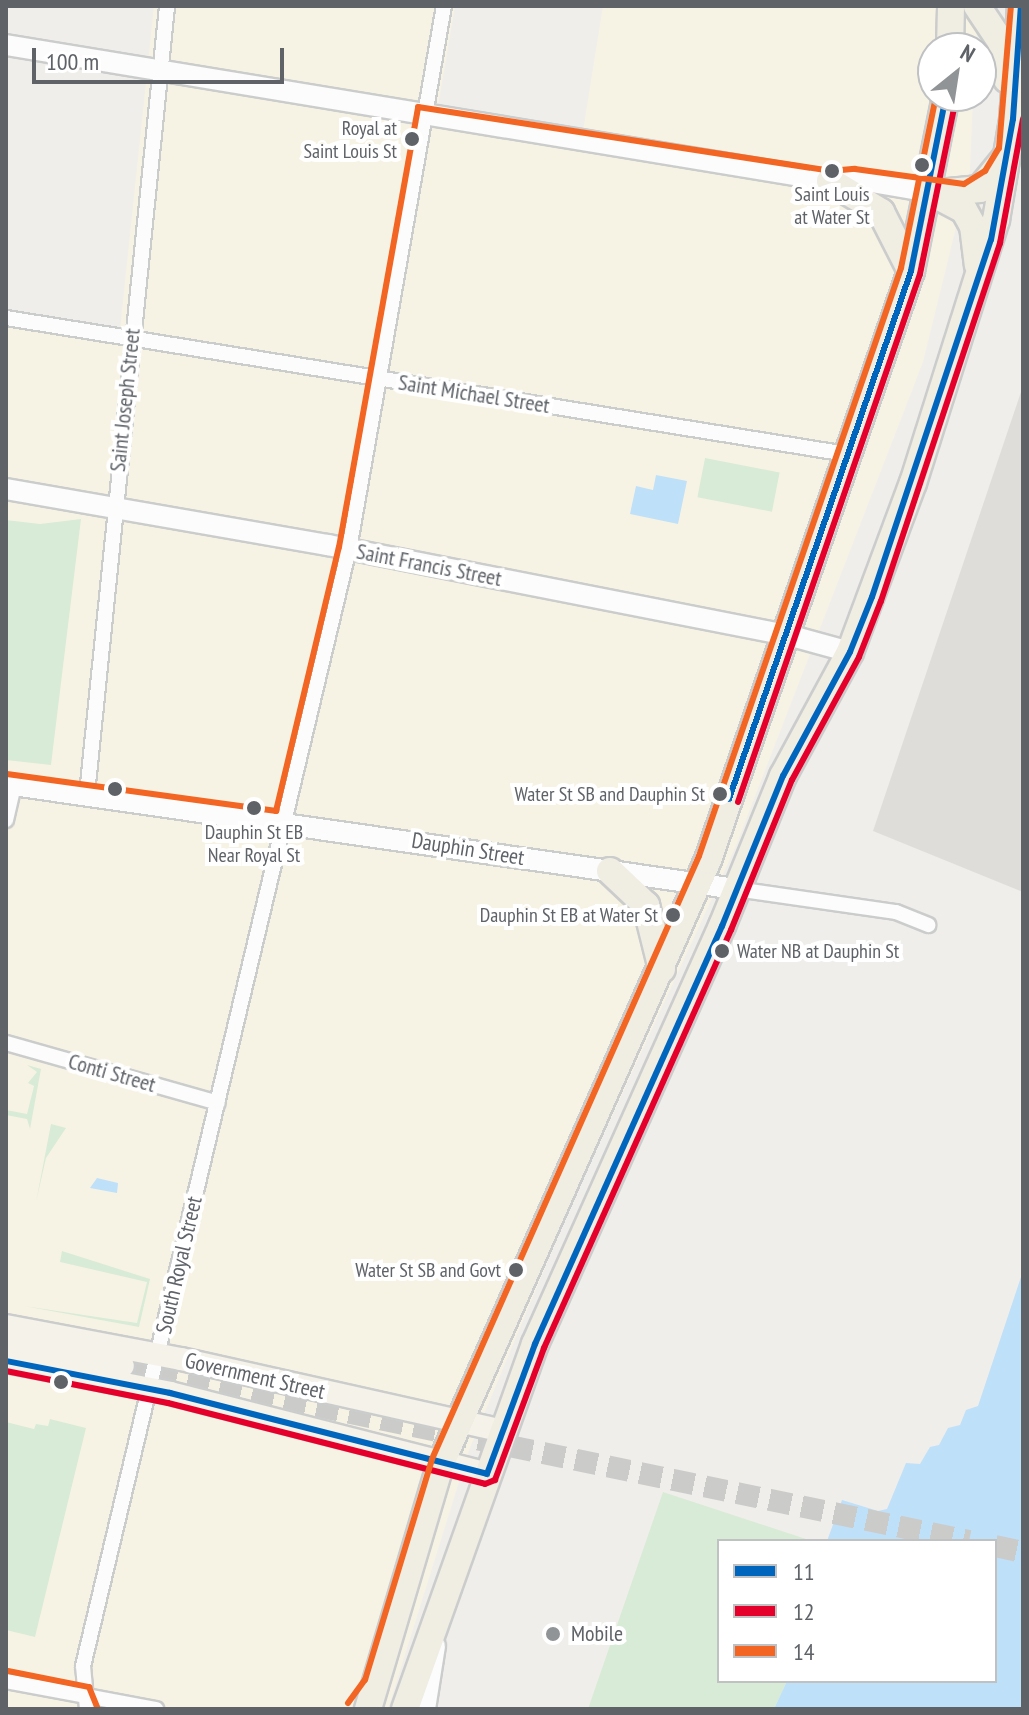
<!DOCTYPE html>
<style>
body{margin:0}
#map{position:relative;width:1029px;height:1715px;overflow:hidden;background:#efeeea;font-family:"PT Sans Narrow",sans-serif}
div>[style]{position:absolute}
.commercial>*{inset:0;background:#f7f3e4}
.industrial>*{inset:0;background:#dfddda}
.green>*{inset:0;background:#d8ebd6;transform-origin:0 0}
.water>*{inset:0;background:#bfe0f9}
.primary-tunnel>*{height:22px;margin-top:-11px;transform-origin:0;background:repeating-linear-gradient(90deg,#cbcbca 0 22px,transparent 0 33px)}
.roads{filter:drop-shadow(2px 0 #cbcccc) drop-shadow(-2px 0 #cbcccc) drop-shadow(0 2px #cbcccc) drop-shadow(0 -2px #cbcccc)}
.street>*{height:14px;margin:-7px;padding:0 7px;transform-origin:7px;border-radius:7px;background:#fdfcfc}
.secondary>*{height:20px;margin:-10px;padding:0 10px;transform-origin:10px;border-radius:10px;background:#fdfcfc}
.primary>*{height:22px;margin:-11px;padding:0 11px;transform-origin:11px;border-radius:11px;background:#f4f2e9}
.highway>*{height:26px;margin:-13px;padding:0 13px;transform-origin:13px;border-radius:13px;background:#f0ede3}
.bus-1>*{height:6px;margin:-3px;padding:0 3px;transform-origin:3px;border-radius:3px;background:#0065bd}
.bus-2>*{height:6px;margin:-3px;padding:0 3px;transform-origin:3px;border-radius:3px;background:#e4002b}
.bus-3>*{height:6px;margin:-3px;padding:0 3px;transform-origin:3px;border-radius:3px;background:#f26522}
.dots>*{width:22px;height:22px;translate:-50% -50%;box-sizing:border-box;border:4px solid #fff;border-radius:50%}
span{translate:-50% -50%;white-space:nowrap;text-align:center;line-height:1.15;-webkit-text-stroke:8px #fff;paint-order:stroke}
.bus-label{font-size:20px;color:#5f6368}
.right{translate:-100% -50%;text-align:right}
.left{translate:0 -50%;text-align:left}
.street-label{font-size:22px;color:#5f6368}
.poi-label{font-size:22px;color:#5f6368}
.frame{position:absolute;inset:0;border:8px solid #5f6368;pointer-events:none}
.legend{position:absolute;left:717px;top:1539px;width:280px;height:144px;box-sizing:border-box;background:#fff;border:2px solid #bfc1c3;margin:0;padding:10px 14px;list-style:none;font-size:24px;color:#5f6368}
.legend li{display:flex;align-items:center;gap:16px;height:40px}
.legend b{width:40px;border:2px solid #bfc1c3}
.north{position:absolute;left:917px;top:32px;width:80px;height:80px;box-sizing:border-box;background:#fff;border:2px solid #bfc1c3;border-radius:50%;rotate:30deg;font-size:22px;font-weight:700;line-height:32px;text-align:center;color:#5f6368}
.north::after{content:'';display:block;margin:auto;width:28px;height:36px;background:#919496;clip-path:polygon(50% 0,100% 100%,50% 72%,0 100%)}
.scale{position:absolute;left:32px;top:48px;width:252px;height:36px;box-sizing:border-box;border:4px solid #5f6368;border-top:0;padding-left:10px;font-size:24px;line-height:28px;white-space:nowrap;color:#5f6368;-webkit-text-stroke:6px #fff;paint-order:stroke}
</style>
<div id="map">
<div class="commercial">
<div style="clip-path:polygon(154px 6px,455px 6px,438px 106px,583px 131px,603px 6px,978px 6px,976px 48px,933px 48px,933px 96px,973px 96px,970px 170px,923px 362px,735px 848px,570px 1208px,469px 1450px,388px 1709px,6px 1709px,6px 311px,120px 330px)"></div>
</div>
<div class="industrial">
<div style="clip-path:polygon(1023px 386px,1023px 892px,873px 831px)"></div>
</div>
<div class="green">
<div style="left:705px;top:458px;width:76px;height:40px;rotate:11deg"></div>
<div style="clip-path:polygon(81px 519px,51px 765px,6px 760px,6px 520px,40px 524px)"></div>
<div style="clip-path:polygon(27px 1065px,41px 1069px,30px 1129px,27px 1119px,6px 1115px,6px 1110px,27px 1114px,34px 1086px,28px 1083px,37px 1072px)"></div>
<div style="clip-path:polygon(51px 1124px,66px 1128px,46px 1158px,36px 1202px)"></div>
<div style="clip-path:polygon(62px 1251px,150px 1279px,139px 1327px,24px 1306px,137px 1323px,147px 1282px,60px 1262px)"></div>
<div style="clip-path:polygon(50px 1419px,86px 1428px,35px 1637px,6px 1630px,6px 1422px,34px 1429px,36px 1424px,48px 1426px)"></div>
<div style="clip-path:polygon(663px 1492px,812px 1541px,719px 1541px,719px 1681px,787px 1681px,774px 1709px,588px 1709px)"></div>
</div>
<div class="water">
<div style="clip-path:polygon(656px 475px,687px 481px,678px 524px,630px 514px,636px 486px,653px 490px)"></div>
<div style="clip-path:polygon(97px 1178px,118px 1183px,117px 1193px,90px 1188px)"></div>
<div style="clip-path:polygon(1023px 1271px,1023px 1709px,774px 1709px,787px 1681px,995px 1681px,995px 1541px,827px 1541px,842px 1500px,878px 1511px,887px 1509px,906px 1463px,920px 1464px,930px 1447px,939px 1445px,948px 1428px,960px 1425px,966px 1410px,978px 1406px)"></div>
</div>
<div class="primary-tunnel">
<div style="left:123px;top:1366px;width:864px;rotate:11.69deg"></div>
<div style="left:995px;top:1546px;width:29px;rotate:12deg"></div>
</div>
<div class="roads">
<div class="street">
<div style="left:6px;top:318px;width:852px;rotate:9.19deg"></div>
<div style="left:87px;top:794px;width:792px;rotate:-84.2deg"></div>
<div style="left:6px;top:820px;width:36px;rotate:-77deg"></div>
<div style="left:736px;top:889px;width:162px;rotate:8.2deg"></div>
<div style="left:896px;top:912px;width:35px;rotate:22deg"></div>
<div style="left:6px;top:1043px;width:220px;rotate:15.8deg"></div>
<div style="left:6px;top:1681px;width:153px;rotate:10.6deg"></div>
<div style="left:87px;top:1709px;width:43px;rotate:-95.3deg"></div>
<div style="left:83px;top:1666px;width:1148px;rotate:-76.61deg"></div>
<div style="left:349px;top:549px;width:551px;rotate:-80.08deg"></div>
</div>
<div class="secondary">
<div style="left:6px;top:45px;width:835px;rotate:9.37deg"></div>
<div style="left:830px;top:181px;width:24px;rotate:-5deg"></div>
<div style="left:854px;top:179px;width:77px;rotate:9.7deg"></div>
<div style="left:6px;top:489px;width:327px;rotate:9.9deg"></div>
<div style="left:328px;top:545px;width:469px;rotate:11.1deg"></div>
<div style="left:788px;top:635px;width:64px;rotate:15.3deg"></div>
<div style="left:6px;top:784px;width:738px;rotate:8.19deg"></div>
<div style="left:425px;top:1709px;width:64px;rotate:-81deg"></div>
</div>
<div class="primary">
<div style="left:6px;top:1326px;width:178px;rotate:10.7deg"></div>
<div style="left:181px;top:1359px;width:329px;rotate:12.6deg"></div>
<div style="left:6px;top:1343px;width:119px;rotate:11.1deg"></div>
<div style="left:6px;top:1361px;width:167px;rotate:11deg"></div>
<div style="left:170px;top:1393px;width:327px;rotate:14.3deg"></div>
</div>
<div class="highway">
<div style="left:977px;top:6px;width:43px;rotate:56.3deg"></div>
<div style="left:1001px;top:42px;width:38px;rotate:81deg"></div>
<div style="left:950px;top:48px;width:42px;rotate:-88.6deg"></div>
<div style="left:830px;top:181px;width:60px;rotate:31.3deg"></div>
<div style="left:881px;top:212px;width:66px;rotate:63deg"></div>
<div style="left:930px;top:192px;width:38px;rotate:28deg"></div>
<div style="left:964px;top:210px;width:18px;rotate:61deg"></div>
<div style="left:973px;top:226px;width:39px;rotate:83deg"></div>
<div style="left:938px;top:193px;width:42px;rotate:-5.4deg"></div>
<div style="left:980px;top:189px;width:41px;rotate:-50.9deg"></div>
<div style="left:610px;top:871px;width:50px;rotate:43.4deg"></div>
<div style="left:646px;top:905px;width:66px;rotate:76deg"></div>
<div style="left:368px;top:1709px;width:257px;rotate:-73.5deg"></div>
<div style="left:441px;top:1463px;width:659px;rotate:-66.12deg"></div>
<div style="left:708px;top:860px;width:623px;rotate:-70.98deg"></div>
<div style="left:911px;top:271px;width:178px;rotate:-78.7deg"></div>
<div style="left:405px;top:1709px;width:387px;rotate:-70.4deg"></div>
<div style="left:535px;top:1344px;width:458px;rotate:-65.9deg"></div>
<div style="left:722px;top:926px;width:162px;rotate:-67.9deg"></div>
<div style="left:783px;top:776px;width:141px;rotate:-61.6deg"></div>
<div style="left:850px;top:652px;width:180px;rotate:-69.6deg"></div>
<div style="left:913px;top:483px;width:276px;rotate:-72.5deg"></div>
<div style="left:996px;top:220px;width:102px;rotate:-80.4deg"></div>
<div style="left:1013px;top:119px;width:113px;rotate:-86deg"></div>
</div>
</div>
<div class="bus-1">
<div style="left:729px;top:799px;width:558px;rotate:-70.98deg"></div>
<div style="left:911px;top:271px;width:178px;rotate:-78.7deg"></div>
<div style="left:6px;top:1361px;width:167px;rotate:11deg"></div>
<div style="left:170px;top:1393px;width:327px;rotate:14.3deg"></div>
<div style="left:487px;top:1474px;width:139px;rotate:-69.7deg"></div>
<div style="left:535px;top:1344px;width:458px;rotate:-65.9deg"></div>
<div style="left:722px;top:926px;width:162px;rotate:-67.9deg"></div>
<div style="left:783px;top:776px;width:141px;rotate:-61.6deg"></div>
<div style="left:850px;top:652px;width:59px;rotate:-68.2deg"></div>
<div style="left:872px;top:597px;width:376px;rotate:-71.6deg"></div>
<div style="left:991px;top:240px;width:123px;rotate:-79.7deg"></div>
<div style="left:1013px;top:119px;width:113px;rotate:-86deg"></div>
</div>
<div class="bus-2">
<div style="left:738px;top:802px;width:558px;rotate:-70.98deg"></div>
<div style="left:920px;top:274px;width:180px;rotate:-78.4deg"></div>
<div style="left:6px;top:1371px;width:165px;rotate:11.2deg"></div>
<div style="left:168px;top:1403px;width:327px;rotate:14.3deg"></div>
<div style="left:485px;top:1484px;width:11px;rotate:-22deg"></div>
<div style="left:495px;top:1480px;width:141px;rotate:-69.6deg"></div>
<div style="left:544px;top:1348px;width:458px;rotate:-65.9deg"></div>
<div style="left:731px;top:930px;width:162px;rotate:-67.9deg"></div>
<div style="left:792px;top:780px;width:140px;rotate:-61.4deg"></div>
<div style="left:859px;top:657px;width:60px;rotate:-68.6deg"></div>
<div style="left:881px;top:601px;width:377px;rotate:-71.6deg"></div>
<div style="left:1000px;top:243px;width:126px;rotate:-79.5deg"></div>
</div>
<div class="bus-3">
<div style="left:7px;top:774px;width:272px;rotate:7.8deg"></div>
<div style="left:276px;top:811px;width:271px;rotate:-76.6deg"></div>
<div style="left:339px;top:547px;width:447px;rotate:-79.8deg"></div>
<div style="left:418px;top:107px;width:417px;rotate:8.8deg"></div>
<div style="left:830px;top:171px;width:25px;rotate:-5deg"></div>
<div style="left:855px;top:169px;width:110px;rotate:7.8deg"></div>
<div style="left:964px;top:184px;width:25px;rotate:-32deg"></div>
<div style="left:985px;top:171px;width:27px;rotate:-59deg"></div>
<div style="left:999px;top:148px;width:143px;rotate:-85.2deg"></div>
<div style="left:8px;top:1671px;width:83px;rotate:11.2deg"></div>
<div style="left:89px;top:1687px;width:22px;rotate:68deg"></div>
<div style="left:348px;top:1703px;width:29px;rotate:-54deg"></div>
<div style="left:365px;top:1680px;width:231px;rotate:-73.1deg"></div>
<div style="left:432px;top:1459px;width:659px;rotate:-66.12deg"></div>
<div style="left:699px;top:856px;width:622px;rotate:-71.04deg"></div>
<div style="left:901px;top:268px;width:176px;rotate:-78.5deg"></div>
</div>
<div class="dots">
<div style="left:412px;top:139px;background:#5f6368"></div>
<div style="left:922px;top:165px;background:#5f6368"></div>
<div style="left:832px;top:171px;background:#5f6368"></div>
<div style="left:115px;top:789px;background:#5f6368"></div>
<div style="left:720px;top:794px;background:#5f6368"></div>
<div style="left:254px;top:808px;background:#5f6368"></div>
<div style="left:673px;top:915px;background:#5f6368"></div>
<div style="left:722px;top:951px;background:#5f6368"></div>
<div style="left:516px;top:1270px;background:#5f6368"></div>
<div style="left:61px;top:1382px;background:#5f6368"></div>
<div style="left:553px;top:1634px;background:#919496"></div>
</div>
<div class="bus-label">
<span class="right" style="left:397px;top:140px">Royal at<br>Saint Louis St</span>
<span style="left:832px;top:206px">Saint Louis<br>at Water St</span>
<span class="right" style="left:705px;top:794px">Water St SB and Dauphin St</span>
<span style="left:254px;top:844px">Dauphin St EB<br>Near Royal St</span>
<span class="right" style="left:658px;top:915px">Dauphin St EB at Water St</span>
<span class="left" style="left:737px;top:951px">Water NB at Dauphin St</span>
<span class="right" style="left:501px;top:1270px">Water St SB and Govt</span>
</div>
<div class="street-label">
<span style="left:474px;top:394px;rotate:9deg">Saint Michael Street</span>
<span style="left:125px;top:400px;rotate:-84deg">Saint Joseph Street</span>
<span style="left:429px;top:565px;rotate:11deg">Saint Francis Street</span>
<span style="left:468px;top:849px;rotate:9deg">Dauphin Street</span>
<span style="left:112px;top:1073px;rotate:16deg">Conti Street</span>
<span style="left:179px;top:1265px;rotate:-77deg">South Royal Street</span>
<span style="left:255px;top:1376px;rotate:13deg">Government Street</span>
</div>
<div class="poi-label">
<span class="left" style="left:571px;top:1634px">Mobile</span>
</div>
<div class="frame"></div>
<ul class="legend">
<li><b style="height:10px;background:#0065bd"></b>11</li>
<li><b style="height:10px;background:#e4002b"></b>12</li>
<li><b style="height:10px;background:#f26522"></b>14</li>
</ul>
<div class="north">N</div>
<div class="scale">100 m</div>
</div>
